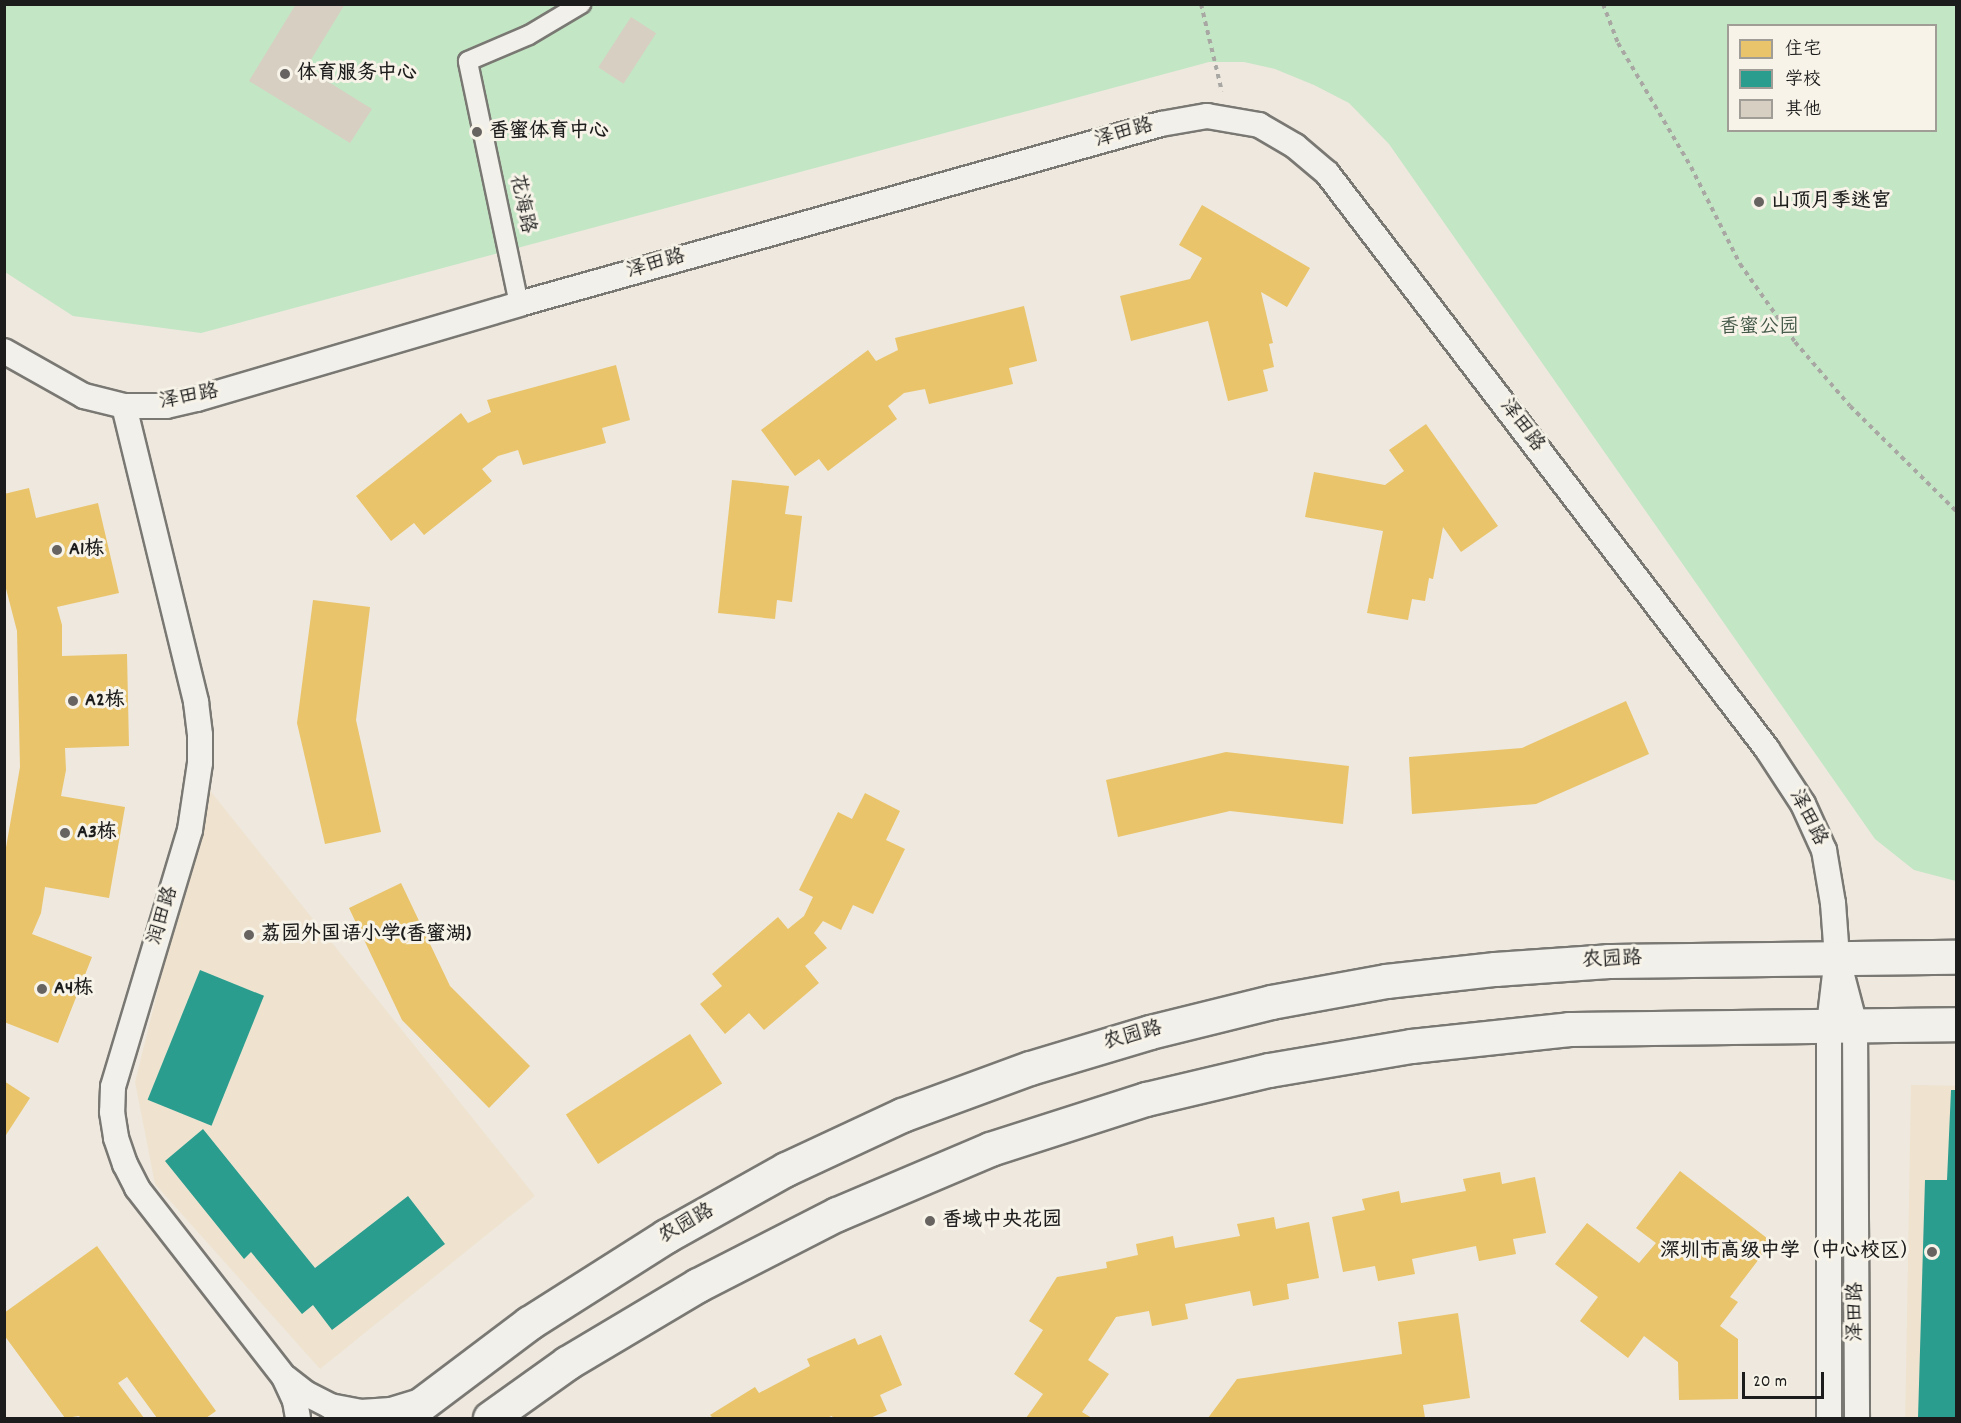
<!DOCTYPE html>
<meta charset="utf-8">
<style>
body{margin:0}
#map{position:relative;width:1961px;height:1423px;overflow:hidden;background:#eee8de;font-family:Dekko,"LXGW WenKai TC",sans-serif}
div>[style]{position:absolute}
.built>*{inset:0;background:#efe3d0;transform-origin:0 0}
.green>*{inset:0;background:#c3e6c5}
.homes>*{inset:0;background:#e9c46a;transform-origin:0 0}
.schools>*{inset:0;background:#2a9d8f;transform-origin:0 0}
.building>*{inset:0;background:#d8cfc3;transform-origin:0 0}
.path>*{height:4px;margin-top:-2px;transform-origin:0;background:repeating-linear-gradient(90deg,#a8a7a3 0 4.5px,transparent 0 9px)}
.roads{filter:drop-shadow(2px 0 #7a7873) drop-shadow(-2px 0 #7a7873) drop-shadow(0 2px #7a7873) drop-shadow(0 -2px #7a7873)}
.pedestrian>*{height:18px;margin:-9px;padding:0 9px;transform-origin:9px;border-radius:9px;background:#f1f0eb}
.minor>*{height:24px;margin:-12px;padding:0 12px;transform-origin:12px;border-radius:12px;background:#f1f0eb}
.secondary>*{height:33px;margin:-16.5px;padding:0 16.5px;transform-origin:16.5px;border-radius:16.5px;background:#f1f0eb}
.dots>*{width:16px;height:16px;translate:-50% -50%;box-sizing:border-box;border:3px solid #f7f3e8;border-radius:50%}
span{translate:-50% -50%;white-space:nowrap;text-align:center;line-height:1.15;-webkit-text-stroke:6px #f7f3e8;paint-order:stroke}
.poi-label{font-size:20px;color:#1c1c1c;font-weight:700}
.left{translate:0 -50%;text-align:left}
.right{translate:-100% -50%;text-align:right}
.street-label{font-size:20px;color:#1c1c1c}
.park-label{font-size:20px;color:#435848}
.frame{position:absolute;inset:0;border:6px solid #1c1c1c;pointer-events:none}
.legend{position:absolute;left:1727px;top:24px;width:210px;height:108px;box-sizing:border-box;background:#f7f3e8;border:2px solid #9f9d96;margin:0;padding:8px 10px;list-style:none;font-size:18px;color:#1c1c1c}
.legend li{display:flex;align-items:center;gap:12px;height:30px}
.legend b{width:30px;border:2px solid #9f9d96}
.scale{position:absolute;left:1742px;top:1372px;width:82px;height:27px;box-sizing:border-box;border:3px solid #1c1c1c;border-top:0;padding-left:8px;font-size:18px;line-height:21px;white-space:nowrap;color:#1c1c1c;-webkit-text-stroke:4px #f7f3e8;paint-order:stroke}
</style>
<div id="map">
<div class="built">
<div style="clip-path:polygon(208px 788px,535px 1196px,320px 1369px,155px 1184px,135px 1082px)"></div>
<div style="left:1911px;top:1085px;width:45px;height:333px;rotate:1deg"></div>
</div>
<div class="green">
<div style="clip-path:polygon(evenodd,4px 5px,1956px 5px,1956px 881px,1914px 870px,1875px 839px,1389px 144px,1349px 103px,1314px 85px,1275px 69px,1244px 62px,1209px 62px,201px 333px,73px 316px,5px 272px,4px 5px,1728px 26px,1936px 26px,1936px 130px,1728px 130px,1728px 26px)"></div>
</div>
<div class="homes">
<div style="clip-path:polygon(1202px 205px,1310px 268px,1287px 307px,1261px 292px,1273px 343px,1269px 344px,1274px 367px,1263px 370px,1268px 391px,1228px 401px,1208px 321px,1131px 341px,1120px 296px,1190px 279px,1202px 258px,1179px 245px)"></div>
<div style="clip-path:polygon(1024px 306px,1037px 361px,1009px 368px,1013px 384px,929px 404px,925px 389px,904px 393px,888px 406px,897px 419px,828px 471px,819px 459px,795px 476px,761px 430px,868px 350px,876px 361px,898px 350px,895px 338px)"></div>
<div style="clip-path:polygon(616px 365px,630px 420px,602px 428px,606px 443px,523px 465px,518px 450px,498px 456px,482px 469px,492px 481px,424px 535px,414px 523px,391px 541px,356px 496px,461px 413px,468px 423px,491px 412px,487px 400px)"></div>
<div style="clip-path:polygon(1426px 424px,1498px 526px,1461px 552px,1443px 527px,1433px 579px,1429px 578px,1425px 601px,1412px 599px,1408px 620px,1367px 613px,1383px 531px,1305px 517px,1314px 472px,1385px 485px,1404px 471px,1389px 450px)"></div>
<div style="clip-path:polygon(732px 480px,789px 486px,785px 514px,802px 516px,792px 602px,777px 600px,775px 619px,718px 613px)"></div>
<div style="clip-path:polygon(29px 488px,36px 518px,98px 503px,119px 593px,57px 607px,62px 625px,62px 656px,127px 654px,129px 746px,65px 748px,66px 770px,61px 796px,125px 807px,109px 898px,45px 887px,41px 913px,32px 934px,92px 957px,58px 1043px,4px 1022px,4px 859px,20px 767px,17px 631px,4px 581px,4px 494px)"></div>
<div style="clip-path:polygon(313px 600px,370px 607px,356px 720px,381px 832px,325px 844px,297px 723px)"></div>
<div style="clip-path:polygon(1626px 701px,1649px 754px,1536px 804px,1412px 814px,1409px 757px,1522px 748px)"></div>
<div style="clip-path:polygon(1226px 752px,1349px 766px,1343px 824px,1230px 811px,1118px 837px,1106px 780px)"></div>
<div style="clip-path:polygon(865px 793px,900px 811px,886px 840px,905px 849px,873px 914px,853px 905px,841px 930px,823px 921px,814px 933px,827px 948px,805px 966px,819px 983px,764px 1030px,749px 1013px,725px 1034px,700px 1004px,722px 986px,712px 974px,778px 917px,788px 929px,804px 916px,813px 897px,799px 890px,838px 812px,852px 819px)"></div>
<div style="clip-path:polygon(401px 883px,450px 986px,530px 1066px,489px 1108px,402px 1020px,349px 908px)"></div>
<div style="left:690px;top:1034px;width:59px;height:148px;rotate:57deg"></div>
<div style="clip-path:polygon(4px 1081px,30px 1098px,4px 1138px)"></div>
<div style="clip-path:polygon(1680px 1171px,1772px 1242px,1730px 1297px,1738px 1302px,1720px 1326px,1738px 1339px,1738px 1399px,1679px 1400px,1678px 1362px,1644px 1336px,1628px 1358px,1580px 1321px,1598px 1297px,1555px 1264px,1587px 1223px,1639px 1263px,1656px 1243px,1636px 1228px)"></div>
<div style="clip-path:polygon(1500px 1172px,1502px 1184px,1535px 1177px,1546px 1233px,1513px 1239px,1516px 1254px,1479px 1261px,1476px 1246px,1412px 1259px,1415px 1274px,1378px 1281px,1375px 1266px,1343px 1272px,1332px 1217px,1365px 1210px,1362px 1199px,1399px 1191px,1401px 1203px,1466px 1191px,1463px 1179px)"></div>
<div style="clip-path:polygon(1274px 1217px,1276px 1229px,1309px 1222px,1319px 1278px,1287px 1284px,1289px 1299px,1253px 1306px,1250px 1291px,1185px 1304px,1188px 1319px,1152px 1326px,1149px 1311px,1116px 1317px,1088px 1360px,1109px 1374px,1082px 1412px,1092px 1418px,1026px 1418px,1043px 1394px,1014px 1374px,1043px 1330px,1029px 1321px,1057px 1277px,1107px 1268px,1106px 1262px,1138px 1255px,1136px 1244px,1173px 1236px,1175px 1248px,1240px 1236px,1237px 1224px)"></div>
<div style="clip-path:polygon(97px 1246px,216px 1411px,206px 1418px,157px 1418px,127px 1377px,118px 1383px,144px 1418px,81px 1418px,79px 1416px,65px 1418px,4px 1335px,4px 1313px)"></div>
<div style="clip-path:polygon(1458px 1313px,1470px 1398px,1423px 1405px,1425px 1418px,1208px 1418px,1237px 1379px,1402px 1354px,1398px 1322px)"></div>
<div style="clip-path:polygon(881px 1335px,902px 1385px,880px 1395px,887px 1411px,870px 1418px,833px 1418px,832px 1416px,826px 1418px,713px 1418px,710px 1415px,755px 1387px,759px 1393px,810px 1366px,807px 1359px,855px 1338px,858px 1345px)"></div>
</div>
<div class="schools">
<div style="left:200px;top:970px;width:69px;height:140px;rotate:22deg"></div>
<div style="clip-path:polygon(1951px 1090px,1956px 1090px,1956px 1418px,1918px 1418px,1925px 1180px,1947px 1180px)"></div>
<div style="clip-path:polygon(203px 1129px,315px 1268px,408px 1196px,445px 1244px,332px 1330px,313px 1305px,302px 1314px,251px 1252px,244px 1259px,165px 1161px)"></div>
</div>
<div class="building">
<div style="clip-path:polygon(296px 4px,345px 4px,306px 68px,372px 109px,350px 143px,249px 81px)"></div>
<div style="left:631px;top:17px;width:30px;height:60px;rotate:33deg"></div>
</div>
<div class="path">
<div style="left:1201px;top:4px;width:90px;rotate:76.6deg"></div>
<div style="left:1603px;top:4px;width:42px;rotate:69deg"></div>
<div style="left:1618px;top:43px;width:144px;rotate:59.5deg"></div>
<div style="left:1691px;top:167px;width:109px;rotate:63.2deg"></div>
<div style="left:1740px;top:264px;width:95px;rotate:54.8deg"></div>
<div style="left:1795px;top:342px;width:84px;rotate:49.3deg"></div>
<div style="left:1850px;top:406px;width:149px;rotate:44.7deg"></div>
</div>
<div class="roads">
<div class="pedestrian">
<div style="left:519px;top:304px;width:248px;rotate:-101.9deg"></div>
<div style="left:468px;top:61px;width:66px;rotate:-23.1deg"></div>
<div style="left:529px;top:35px;width:61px;rotate:-30.8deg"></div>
</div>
<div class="minor">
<div style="left:4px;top:351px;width:92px;rotate:29.4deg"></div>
<div style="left:84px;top:396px;width:41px;rotate:14deg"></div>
<div style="left:124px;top:406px;width:42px"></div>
<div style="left:166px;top:406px;width:32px;rotate:-13deg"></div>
<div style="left:197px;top:399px;width:336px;rotate:-16.4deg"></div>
<div style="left:519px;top:304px;width:667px;rotate:-15.66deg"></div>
<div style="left:1161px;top:124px;width:47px;rotate:-9.9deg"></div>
<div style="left:1207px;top:116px;width:53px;rotate:9.8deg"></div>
<div style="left:1259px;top:125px;width:42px;rotate:30.3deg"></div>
<div style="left:1295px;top:146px;width:42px;rotate:40.2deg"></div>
<div style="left:1327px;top:173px;width:725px;rotate:52.62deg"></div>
<div style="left:1767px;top:749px;width:66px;rotate:56.8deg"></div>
<div style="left:1803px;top:804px;width:51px;rotate:65.5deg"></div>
<div style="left:1824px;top:850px;width:54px;rotate:80.4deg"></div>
<div style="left:1833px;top:903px;width:54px;rotate:85.8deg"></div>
<div style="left:1837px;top:957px;width:68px;rotate:96.7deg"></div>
<div style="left:1829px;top:1025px;width:393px;rotate:90deg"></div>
<div style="left:124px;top:406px;width:305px;rotate:76.3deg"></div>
<div style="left:196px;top:702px;width:33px;rotate:83deg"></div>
<div style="left:200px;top:735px;width:28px;rotate:90deg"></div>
<div style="left:200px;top:763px;width:68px;rotate:98.5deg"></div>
<div style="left:190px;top:830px;width:268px;rotate:106.7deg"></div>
<div style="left:113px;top:1087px;width:25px;rotate:92deg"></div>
<div style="left:112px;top:1112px;width:26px;rotate:81deg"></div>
<div style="left:116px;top:1138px;width:28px;rotate:71deg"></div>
<div style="left:125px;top:1164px;width:27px;rotate:63deg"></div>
<div style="left:137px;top:1188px;width:239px;rotate:52.1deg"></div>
<div style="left:284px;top:1377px;width:26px;rotate:65deg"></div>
<div style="left:295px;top:1401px;width:17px;rotate:80deg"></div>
<div style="left:1840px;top:968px;width:59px;rotate:75.3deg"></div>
<div style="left:1855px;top:1025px;width:393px;rotate:89.7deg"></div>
<div style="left:286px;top:1378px;width:24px;rotate:38deg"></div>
<div style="left:305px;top:1393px;width:28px;rotate:27deg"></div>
<div style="left:330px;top:1406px;width:32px;rotate:11deg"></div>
<div style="left:361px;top:1412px;width:30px;rotate:-4deg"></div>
<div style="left:391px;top:1410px;width:30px;rotate:-17deg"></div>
</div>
<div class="secondary">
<div style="left:403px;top:1418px;width:158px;rotate:-37deg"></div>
<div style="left:529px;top:1323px;width:162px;rotate:-32.4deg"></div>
<div style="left:666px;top:1236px;width:137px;rotate:-29.2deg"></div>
<div style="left:786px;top:1169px;width:128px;rotate:-25deg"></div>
<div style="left:902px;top:1115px;width:136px;rotate:-20.2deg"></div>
<div style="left:1030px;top:1068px;width:125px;rotate:-16.7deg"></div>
<div style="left:1150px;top:1032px;width:125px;rotate:-13.9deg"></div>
<div style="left:1271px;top:1002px;width:117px;rotate:-10.3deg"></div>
<div style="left:1386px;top:981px;width:110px;rotate:-6.3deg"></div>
<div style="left:1495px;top:969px;width:113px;rotate:-4deg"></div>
<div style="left:1608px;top:961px;width:348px;rotate:-0.7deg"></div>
<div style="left:490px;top:1418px;width:95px;rotate:-35.5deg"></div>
<div style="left:567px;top:1363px;width:152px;rotate:-30.8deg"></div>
<div style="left:698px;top:1285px;width:156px;rotate:-27.1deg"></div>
<div style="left:837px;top:1214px;width:166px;rotate:-23deg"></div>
<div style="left:990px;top:1149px;width:164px;rotate:-17.8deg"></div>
<div style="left:1146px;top:1099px;width:126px;rotate:-13.3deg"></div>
<div style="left:1269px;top:1070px;width:144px;rotate:-9.6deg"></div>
<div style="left:1411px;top:1046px;width:159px;rotate:-6.1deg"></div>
<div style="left:1569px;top:1029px;width:387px;rotate:-0.7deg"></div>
</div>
</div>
<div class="dots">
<div style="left:285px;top:74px;background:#666360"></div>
<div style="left:477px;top:132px;background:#666360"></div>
<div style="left:1759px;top:202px;background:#666360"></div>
<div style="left:57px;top:550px;background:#666360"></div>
<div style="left:73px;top:701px;background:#666360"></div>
<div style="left:65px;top:833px;background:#666360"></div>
<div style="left:249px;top:935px;background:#666360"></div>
<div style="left:42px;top:989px;background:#666360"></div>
<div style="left:930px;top:1221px;background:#666360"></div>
<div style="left:1932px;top:1252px;background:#666360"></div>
</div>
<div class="poi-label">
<span class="left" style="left:297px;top:74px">体育服务中心</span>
<span class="left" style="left:489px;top:132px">香蜜体育中心</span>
<span class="left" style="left:1771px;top:202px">山顶月季迷宫</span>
<span class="left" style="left:69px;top:550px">A1栋</span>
<span class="left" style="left:85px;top:701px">A2栋</span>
<span class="left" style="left:77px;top:833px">A3栋</span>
<span class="left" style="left:261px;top:935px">荔园外国语小学(香蜜湖)</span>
<span class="left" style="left:54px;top:989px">A4栋</span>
<span class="left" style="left:942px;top:1221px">香域中央花园</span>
<span class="right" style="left:1920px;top:1252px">深圳市高级中学（中心校区）</span>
</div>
<div class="street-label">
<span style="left:1124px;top:134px;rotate:-16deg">泽田路</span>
<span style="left:521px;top:204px;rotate:78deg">花海路</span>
<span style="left:656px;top:265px;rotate:-16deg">泽田路</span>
<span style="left:189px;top:398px;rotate:-11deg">泽田路</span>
<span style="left:1521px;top:426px;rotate:53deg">泽田路</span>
<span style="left:1807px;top:818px;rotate:63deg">泽田路</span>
<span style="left:164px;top:916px;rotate:-73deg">润田路</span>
<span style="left:1612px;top:961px;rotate:-3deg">农园路</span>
<span style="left:1133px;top:1037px;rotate:-16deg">农园路</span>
<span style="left:687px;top:1225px;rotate:-30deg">农园路</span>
<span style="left:1857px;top:1312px;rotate:-90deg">泽田路</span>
</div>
<div class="park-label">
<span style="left:1759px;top:328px">香蜜公园</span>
</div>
<div class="frame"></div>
<ul class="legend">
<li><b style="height:16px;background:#e9c46a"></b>住宅</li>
<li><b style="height:16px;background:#2a9d8f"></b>学校</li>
<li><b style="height:16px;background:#d8cfc3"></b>其他</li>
</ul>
<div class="scale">20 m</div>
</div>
